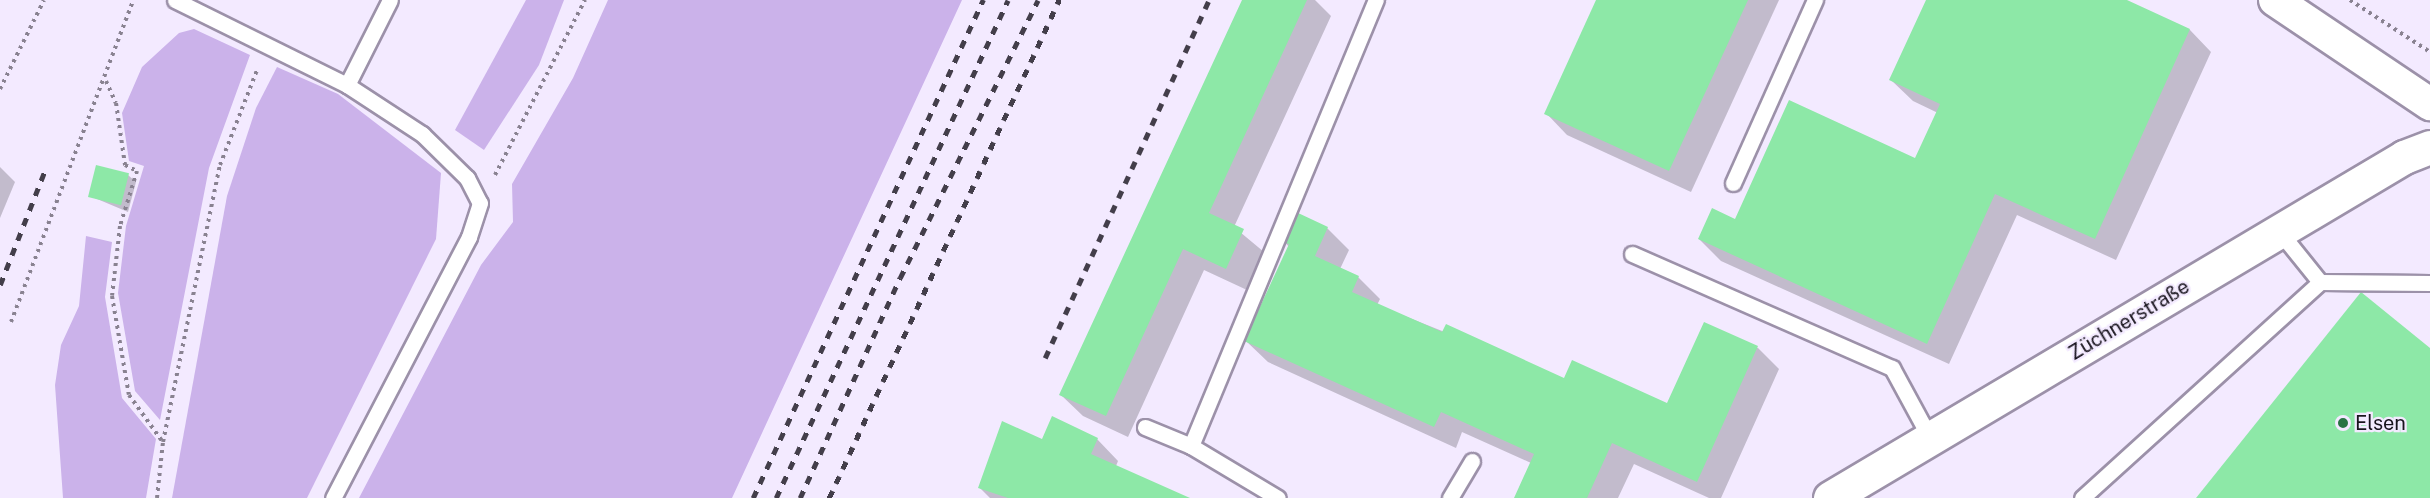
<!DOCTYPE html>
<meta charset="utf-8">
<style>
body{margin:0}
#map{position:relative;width:2430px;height:498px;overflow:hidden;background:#f3eaff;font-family:"Public Sans",sans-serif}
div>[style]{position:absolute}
.green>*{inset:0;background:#cbb2ea}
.shadow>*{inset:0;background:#0003}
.building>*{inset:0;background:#8de8a7;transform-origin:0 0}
.path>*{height:4px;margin-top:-2px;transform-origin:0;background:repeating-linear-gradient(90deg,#898291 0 3px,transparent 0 7.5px)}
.roads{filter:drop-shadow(2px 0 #9c91a9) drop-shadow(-2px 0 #9c91a9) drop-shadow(0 2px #9c91a9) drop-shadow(0 -2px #9c91a9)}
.service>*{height:15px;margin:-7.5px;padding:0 7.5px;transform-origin:7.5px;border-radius:7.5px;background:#fff}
.minor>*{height:32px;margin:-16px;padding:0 16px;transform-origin:16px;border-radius:16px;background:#fff}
.tertiary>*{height:33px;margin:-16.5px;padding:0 16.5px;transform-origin:16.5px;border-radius:16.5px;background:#fff}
.rail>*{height:4.5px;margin-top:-2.25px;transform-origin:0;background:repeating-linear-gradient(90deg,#433e4a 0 8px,transparent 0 16px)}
.dots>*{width:16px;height:16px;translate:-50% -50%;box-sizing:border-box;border:3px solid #f3eaff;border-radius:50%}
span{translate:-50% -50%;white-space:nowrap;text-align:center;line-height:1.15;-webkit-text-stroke:4.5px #f3eaff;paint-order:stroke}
.street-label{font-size:20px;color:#18141d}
.poi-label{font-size:20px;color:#18141d}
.left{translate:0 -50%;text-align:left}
</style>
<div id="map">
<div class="green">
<div style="clip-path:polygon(526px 0,564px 0,539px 65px,484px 150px,455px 130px)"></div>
<div style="clip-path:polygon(608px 0,962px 0,732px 498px,359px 498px,481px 265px,513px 222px,512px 184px,573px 78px)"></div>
<div style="clip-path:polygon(194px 29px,250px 55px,209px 168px,160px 420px,135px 391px,118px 293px,126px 226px,144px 166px,129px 161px,122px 113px,142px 67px,179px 33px)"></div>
<div style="clip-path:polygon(277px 67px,338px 94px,441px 173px,436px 239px,307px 498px,172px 498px,227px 196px,256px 108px)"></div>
<div style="clip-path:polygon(86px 236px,112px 242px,105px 297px,122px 398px,156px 439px,146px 498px,63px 498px,55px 385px,61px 345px,79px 306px)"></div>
</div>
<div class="shadow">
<div style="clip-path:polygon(1243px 0,1315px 0,1331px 16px,1234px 227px,1264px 252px,1247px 290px,1204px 270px,1128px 437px,1083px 416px,1061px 395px)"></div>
<div style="clip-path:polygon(1598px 0,1779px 0,1691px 192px,1567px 135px,1546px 113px)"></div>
<div style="clip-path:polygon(1927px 0,2124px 0,2190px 30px,2211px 52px,2116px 260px,2017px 215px,1949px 364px,1721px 261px,1699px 239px,1736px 221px,1916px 160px,1938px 113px,1913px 101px,1891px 80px)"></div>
<div style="clip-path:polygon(0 167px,15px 182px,0 218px)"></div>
<div style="clip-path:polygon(128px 175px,136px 182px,128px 212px,90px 196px)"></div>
<div style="clip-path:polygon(1327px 228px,1349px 250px,1340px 269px,1358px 277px,1380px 299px,1377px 305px,1565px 380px,1668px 405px,1705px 324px,1758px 348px,1779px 369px,1721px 498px,1709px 498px,1634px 464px,1618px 498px,1515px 498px,1531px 463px,1462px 432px,1456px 448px,1268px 362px,1246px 341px,1289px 247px,1284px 241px)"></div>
<div style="clip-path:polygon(1097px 439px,1118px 461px,1116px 466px,1186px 498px,990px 498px,980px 488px,1043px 441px)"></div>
</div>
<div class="building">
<div style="clip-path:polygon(1242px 0,1307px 0,1209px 213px,1244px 229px,1226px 269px,1183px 249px,1106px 416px,1059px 395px)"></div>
<div style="clip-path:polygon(1596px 0,1748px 0,1669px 171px,1544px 114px)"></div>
<div style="clip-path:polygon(1926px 0,2127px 0,2190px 29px,2095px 239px,1995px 194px,1927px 344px,1698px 239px,1712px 208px,1735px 219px,1789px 100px,1915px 158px,1940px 104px,1889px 80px)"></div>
<div style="left:96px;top:165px;width:34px;height:33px;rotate:14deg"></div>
<div style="clip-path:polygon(1296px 212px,1328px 227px,1315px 256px,1359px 276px,1352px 292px,1442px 332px,1446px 324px,1564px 378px,1572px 360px,1667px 403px,1704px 322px,1758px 346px,1697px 482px,1612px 443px,1587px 498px,1514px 498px,1534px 454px,1441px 412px,1434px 427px,1244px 341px,1289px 244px,1282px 242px)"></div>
<div style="clip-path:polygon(2361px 292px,2430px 348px,2430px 498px,2196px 498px)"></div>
<div style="clip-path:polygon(1052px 416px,1098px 438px,1091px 454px,1190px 498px,1008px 498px,978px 488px,1002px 421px,1042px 439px)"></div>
</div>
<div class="path">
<div style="left:2350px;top:0;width:95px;rotate:33deg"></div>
<div style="left:106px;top:81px;width:24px;rotate:66deg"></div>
<div style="left:116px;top:103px;width:63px;rotate:81.7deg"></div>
<div style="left:125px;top:165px;width:13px;rotate:27deg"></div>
<div style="left:137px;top:171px;width:58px;rotate:107.2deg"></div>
<div style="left:120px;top:226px;width:70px;rotate:96.5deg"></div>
<div style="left:112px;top:296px;width:100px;rotate:80.3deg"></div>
<div style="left:129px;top:395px;width:57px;rotate:54.3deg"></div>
<div style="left:0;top:89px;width:99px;rotate:-63.7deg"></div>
<div style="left:495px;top:175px;width:197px;rotate:-62.8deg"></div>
<div style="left:11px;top:322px;width:344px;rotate:-69.2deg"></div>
<div style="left:157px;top:498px;width:56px;rotate:-83.9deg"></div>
<div style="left:163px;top:442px;width:283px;rotate:-78.4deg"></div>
<div style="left:220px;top:165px;width:102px;rotate:-68.7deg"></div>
</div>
<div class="roads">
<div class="service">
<div style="left:175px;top:0;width:192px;rotate:26.3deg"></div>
<div style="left:347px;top:85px;width:90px;rotate:33.2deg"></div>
<div style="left:422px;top:134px;width:63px;rotate:44.4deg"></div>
<div style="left:467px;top:178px;width:28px;rotate:63deg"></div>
<div style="left:480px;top:203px;width:36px;rotate:108deg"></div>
<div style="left:469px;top:237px;width:294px;rotate:117.5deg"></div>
<div style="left:347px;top:85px;width:95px;rotate:-63.2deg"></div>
<div style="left:1733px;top:183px;width:201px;rotate:-65.9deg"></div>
<div style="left:2279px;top:231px;width:65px;rotate:51.2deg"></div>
<div style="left:1632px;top:254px;width:284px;rotate:23.7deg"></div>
<div style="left:1892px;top:368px;width:80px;rotate:61.5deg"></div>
<div style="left:1145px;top:427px;width:50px;rotate:22.4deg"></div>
<div style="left:1191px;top:446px;width:101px;rotate:30.9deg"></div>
<div style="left:1191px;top:446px;width:483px;rotate:-67.5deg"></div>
<div style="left:1450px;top:498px;width:43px;rotate:-59.3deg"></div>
<div style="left:2082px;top:498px;width:321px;rotate:-42.2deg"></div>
<div style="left:2320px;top:282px;width:110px;rotate:0.5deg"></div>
</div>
<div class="minor">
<div style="left:2275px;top:0;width:187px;rotate:33.9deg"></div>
</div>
<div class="tertiary">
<div style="left:1830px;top:498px;width:668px;rotate:-30.71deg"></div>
<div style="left:2404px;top:157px;width:28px;rotate:-21deg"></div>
</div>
</div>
<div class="rail">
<div style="left:0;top:285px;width:123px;rotate:-68.6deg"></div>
<div style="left:1045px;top:358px;width:394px;rotate:-65.4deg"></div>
<div style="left:753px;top:498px;width:549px;rotate:-65.21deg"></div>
<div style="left:776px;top:498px;width:549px;rotate:-65.02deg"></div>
<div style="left:800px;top:498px;width:242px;rotate:-65.6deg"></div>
<div style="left:900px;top:278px;width:310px;rotate:-63.6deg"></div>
<div style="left:829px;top:498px;width:549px;rotate:-65.21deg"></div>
</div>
<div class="dots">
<div style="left:2343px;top:423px;background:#287443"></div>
</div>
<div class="street-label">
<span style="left:2129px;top:320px;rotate:-31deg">Züchnerstraße</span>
</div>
<div class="poi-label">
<span class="left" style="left:2355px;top:423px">Elsen</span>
</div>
</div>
